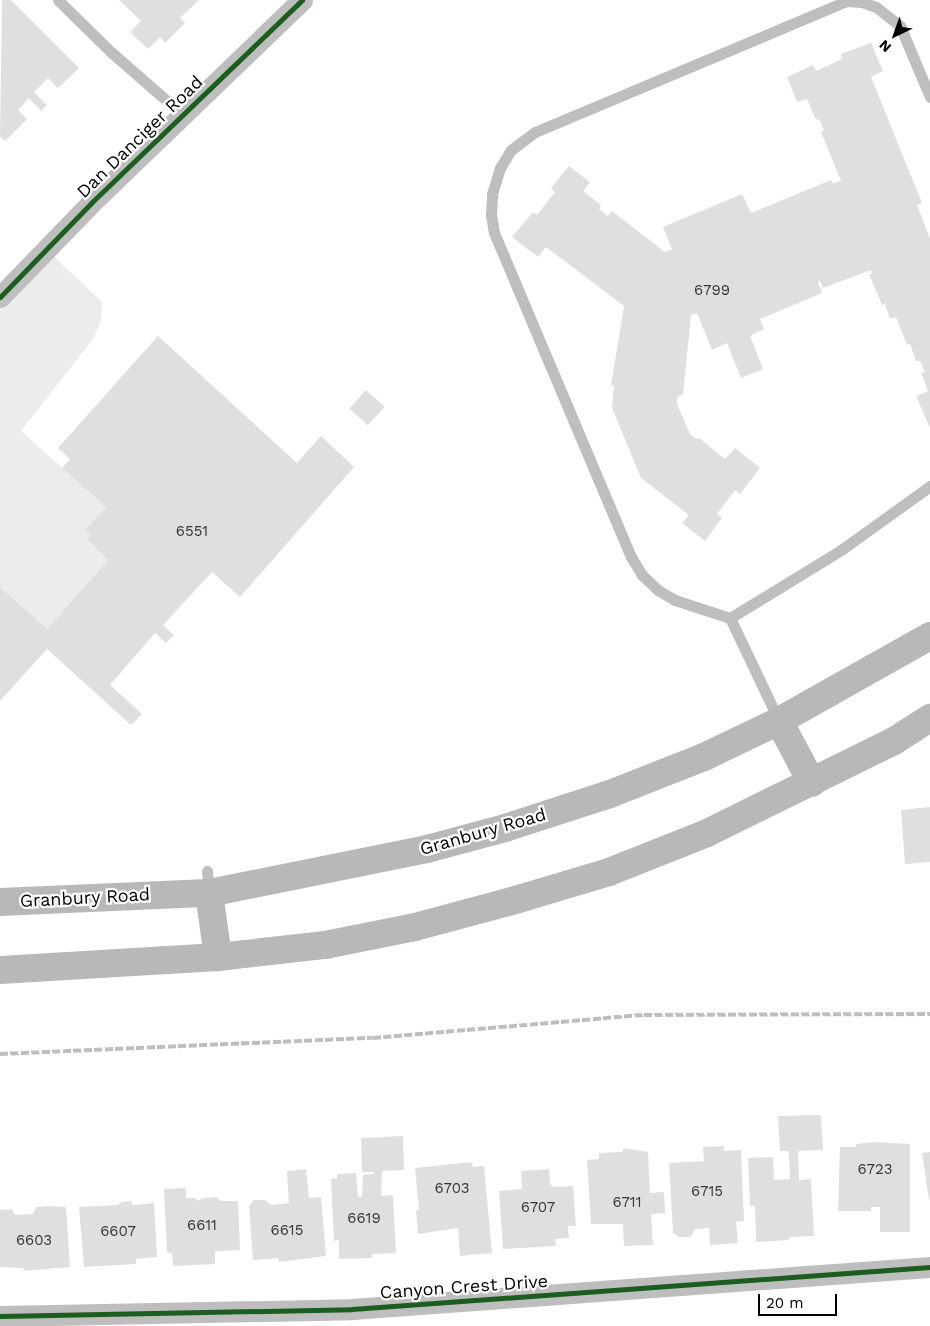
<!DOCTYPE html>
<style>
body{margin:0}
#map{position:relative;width:930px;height:1326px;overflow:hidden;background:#fff;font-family:"Work Sans",sans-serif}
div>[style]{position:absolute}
.green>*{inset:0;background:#ececec}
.building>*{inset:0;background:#dfdfdf;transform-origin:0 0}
.lane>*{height:11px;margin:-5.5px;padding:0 5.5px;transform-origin:5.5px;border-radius:5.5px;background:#bebebe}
.street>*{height:21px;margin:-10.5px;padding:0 10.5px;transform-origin:10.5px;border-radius:10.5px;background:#bebebe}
.secondary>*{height:28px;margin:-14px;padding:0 14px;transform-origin:14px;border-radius:14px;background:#b8b8b8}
.rail>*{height:4px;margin-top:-2px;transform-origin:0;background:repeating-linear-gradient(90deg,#bebebe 0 8px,transparent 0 10.5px)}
.cycleway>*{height:5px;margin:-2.5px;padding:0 2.5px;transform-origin:2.5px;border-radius:2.5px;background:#1b5e20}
span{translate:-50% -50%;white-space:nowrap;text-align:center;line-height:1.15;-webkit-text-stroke:4.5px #fff;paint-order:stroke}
.number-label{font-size:15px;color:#383838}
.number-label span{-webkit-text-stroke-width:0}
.street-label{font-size:18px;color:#000}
.north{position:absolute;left:870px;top:10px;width:50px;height:50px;-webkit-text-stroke:4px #fff;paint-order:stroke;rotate:222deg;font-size:14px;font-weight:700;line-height:20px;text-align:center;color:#000}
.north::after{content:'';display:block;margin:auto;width:18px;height:22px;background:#000;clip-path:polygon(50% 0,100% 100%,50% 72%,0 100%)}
.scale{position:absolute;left:758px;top:1294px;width:79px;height:22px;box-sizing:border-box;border:2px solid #000;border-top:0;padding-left:6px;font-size:15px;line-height:18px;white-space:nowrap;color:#000;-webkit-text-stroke:4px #fff;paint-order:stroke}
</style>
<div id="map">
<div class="green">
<div style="clip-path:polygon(47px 250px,102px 302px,101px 320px,94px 338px,21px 431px,106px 507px,86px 530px,91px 535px,87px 541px,108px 560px,47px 629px,0 587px,0 298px)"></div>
</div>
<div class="building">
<div style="clip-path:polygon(2px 0,11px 0,79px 68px,58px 88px,48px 78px,34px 92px,47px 105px,41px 111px,29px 98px,18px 110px,27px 119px,5px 141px,0 137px)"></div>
<div style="clip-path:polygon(119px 0,199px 0,180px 18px,185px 23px,165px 43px,160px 37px,148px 49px,130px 32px,141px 21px)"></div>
<div style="clip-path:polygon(871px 43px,883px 71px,871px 77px,922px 203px,917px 205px,930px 239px,930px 428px,916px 396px,928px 391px,921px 373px,925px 372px,920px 361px,916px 361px,910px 344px,907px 345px,896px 317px,890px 319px,885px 304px,882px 305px,869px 274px,872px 274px,871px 270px,823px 288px,820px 281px,818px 282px,822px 293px,760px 319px,764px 329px,750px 336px,763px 369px,741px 378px,727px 343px,712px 350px,697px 313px,691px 315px,683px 395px,678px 396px,677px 404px,690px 434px,696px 439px,699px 438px,725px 459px,735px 448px,760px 468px,740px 494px,735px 490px,717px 514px,722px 518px,705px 541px,682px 523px,689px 515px,641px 478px,612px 408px,614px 386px,611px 385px,624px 306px,546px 247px,538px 257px,512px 237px,533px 212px,537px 215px,555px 192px,551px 188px,569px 166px,590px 182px,583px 191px,601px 205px,599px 209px,608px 216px,612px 211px,665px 252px,672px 249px,663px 227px,742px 194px,751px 213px,831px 180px,833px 183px,841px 181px,821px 132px,824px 130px,819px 119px,816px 120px,807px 99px,797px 102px,787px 77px,813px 65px,816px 71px,842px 59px,841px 54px)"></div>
<div style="clip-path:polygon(158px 336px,297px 463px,321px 436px,354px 467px,240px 597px,212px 572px,163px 625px,174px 635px,166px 643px,155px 633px,110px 685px,142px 714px,131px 725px,47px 649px,0 701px,0 587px,47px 629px,108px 560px,87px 540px,91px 535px,85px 530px,106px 507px,62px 468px,70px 459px,58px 448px)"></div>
<div style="left:366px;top:390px;width:25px;height:25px;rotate:42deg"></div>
<div style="clip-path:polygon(930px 807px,930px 862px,905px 864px,901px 810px)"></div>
<div style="clip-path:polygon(821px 1115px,823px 1150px,798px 1151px,799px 1180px,811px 1179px,814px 1236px,789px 1237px,789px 1240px,756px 1242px,755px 1206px,750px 1206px,748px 1158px,773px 1157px,774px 1180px,790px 1179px,789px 1151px,780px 1151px,778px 1116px)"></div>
<div style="clip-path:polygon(403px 1136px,404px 1170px,382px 1171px,381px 1196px,393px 1195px,396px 1253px,372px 1254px,372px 1258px,339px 1259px,339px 1240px,334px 1241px,331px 1179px,337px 1178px,337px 1174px,356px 1173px,358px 1197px,362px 1197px,363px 1175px,374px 1174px,374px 1172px,362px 1172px,361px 1138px)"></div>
<div style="clip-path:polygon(874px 1142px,910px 1144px,910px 1232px,880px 1232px,880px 1207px,871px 1207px,871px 1211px,838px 1211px,840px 1147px,856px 1147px,856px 1144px)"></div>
<div style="clip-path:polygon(724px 1146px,724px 1151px,741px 1150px,744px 1221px,736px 1222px,738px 1243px,710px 1245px,709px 1228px,695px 1229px,691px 1237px,679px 1237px,673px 1233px,669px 1163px,704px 1161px,703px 1147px)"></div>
<div style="clip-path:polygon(624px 1148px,648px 1152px,650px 1193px,664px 1192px,665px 1213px,651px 1214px,653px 1245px,624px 1246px,623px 1224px,591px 1224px,587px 1160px,599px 1159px,599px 1153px,622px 1152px)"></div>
<div style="clip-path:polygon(930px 1152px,930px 1200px,929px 1200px,922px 1153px)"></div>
<div style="clip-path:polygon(472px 1162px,473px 1167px,484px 1166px,492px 1253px,460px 1256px,458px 1228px,418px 1234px,416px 1210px,419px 1210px,415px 1168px)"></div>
<div style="clip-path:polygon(306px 1169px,309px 1198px,321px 1197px,326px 1256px,279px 1262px,278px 1258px,253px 1260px,249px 1206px,254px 1200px,265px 1200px,271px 1205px,289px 1203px,287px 1171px)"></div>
<div style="clip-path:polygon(549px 1169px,550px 1184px,554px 1187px,573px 1186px,576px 1226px,568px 1226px,569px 1238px,555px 1239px,556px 1246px,503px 1249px,499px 1191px,522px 1189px,521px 1171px)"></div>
<div style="clip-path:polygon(186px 1188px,186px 1198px,196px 1198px,197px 1201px,204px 1198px,216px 1197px,221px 1201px,238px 1201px,240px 1250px,215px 1251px,215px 1264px,173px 1266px,172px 1253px,167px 1253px,164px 1189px)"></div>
<div style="clip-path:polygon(131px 1201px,133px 1205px,154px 1203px,157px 1257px,136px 1259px,136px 1264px,84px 1267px,79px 1207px,118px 1205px,122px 1202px)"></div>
<div style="clip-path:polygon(49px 1206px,66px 1207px,70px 1267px,23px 1271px,24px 1268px,0 1267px,0 1210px,12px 1209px,15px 1215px,33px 1214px,36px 1207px)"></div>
</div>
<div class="lane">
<div style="left:58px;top:0;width:74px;rotate:44.5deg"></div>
<div style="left:111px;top:52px;width:96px;rotate:41.2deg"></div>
<div style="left:730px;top:618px;width:58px;rotate:-161.9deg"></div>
<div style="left:675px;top:600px;width:20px;rotate:-150deg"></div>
<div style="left:658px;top:590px;width:22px;rotate:-137deg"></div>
<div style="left:642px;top:575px;width:21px;rotate:-121deg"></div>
<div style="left:631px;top:557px;width:352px;rotate:-112.9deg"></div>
<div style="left:494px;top:233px;width:18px;rotate:-99deg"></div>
<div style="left:491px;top:215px;width:21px;rotate:-87deg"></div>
<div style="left:492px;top:194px;width:27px;rotate:-73deg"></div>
<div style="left:500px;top:168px;width:21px;rotate:-59deg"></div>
<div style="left:511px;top:150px;width:30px;rotate:-37deg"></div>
<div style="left:535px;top:132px;width:338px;rotate:-22.8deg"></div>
<div style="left:847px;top:1px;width:15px;rotate:4deg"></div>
<div style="left:862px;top:2px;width:15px;rotate:20deg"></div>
<div style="left:876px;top:7px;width:31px;rotate:38deg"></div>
<div style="left:900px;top:26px;width:77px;rotate:67.1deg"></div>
<div style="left:779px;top:721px;width:114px;rotate:-115.4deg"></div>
<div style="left:730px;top:618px;width:130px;rotate:-31.5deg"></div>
<div style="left:841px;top:550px;width:110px;rotate:-35.7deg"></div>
<div style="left:207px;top:871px;width:22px;rotate:85deg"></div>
</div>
<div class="street">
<div style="left:0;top:297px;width:131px;rotate:-45.9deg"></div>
<div style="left:91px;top:203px;width:293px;rotate:-43.9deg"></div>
<div style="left:0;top:1316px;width:352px;rotate:-1.1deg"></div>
<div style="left:352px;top:1309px;width:580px;rotate:-4.16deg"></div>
</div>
<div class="secondary">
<div style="left:779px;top:721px;width:70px;rotate:62deg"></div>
<div style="left:209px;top:893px;width:65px;rotate:82deg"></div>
<div style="left:0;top:902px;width:209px;rotate:-2.5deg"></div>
<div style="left:209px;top:893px;width:222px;rotate:-11.4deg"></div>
<div style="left:427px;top:849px;width:81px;rotate:-15.1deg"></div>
<div style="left:505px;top:828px;width:110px;rotate:-17.9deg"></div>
<div style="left:610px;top:794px;width:101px;rotate:-21.5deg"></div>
<div style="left:704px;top:757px;width:83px;rotate:-25.6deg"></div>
<div style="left:779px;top:721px;width:173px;rotate:-29.4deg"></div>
<div style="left:0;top:970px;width:218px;rotate:-3.4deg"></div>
<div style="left:218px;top:957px;width:108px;rotate:-6.4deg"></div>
<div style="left:325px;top:945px;width:92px;rotate:-11.3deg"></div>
<div style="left:415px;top:927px;width:100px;rotate:-15deg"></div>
<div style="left:512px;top:901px;width:101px;rotate:-16.6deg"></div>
<div style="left:609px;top:872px;width:103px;rotate:-21.6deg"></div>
<div style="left:705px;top:834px;width:211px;rotate:-26.2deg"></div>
<div style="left:894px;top:741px;width:43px;rotate:-32.6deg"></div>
</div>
<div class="rail">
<div style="left:0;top:1054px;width:373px;rotate:-2.5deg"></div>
<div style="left:373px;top:1038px;width:272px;rotate:-4.9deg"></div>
<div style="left:644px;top:1015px;width:286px;rotate:-0.2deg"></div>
</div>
<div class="cycleway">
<div style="left:0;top:297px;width:131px;rotate:-45.9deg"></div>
<div style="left:91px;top:203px;width:293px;rotate:-43.9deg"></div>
<div style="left:0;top:1316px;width:352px;rotate:-1.1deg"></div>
<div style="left:352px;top:1309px;width:580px;rotate:-4.16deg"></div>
</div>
<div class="number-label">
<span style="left:712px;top:291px">6799</span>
<span style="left:192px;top:532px">6551</span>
<span style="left:875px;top:1170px">6723</span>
<span style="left:452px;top:1189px">6703</span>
<span style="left:707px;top:1192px">6715</span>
<span style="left:627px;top:1203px">6711</span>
<span style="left:538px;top:1208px">6707</span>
<span style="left:364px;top:1219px">6619</span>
<span style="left:202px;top:1226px">6611</span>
<span style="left:287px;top:1231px">6615</span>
<span style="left:118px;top:1232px">6607</span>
<span style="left:34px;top:1241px">6603</span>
</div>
<div class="street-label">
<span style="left:140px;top:137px;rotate:-44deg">Dan Danciger Road</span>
<span style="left:483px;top:832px;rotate:-16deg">Granbury Road</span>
<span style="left:85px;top:898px;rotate:-3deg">Granbury Road</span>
<span style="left:464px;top:1287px;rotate:-4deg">Canyon Crest Drive</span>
</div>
<div class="north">N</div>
<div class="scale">20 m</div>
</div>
